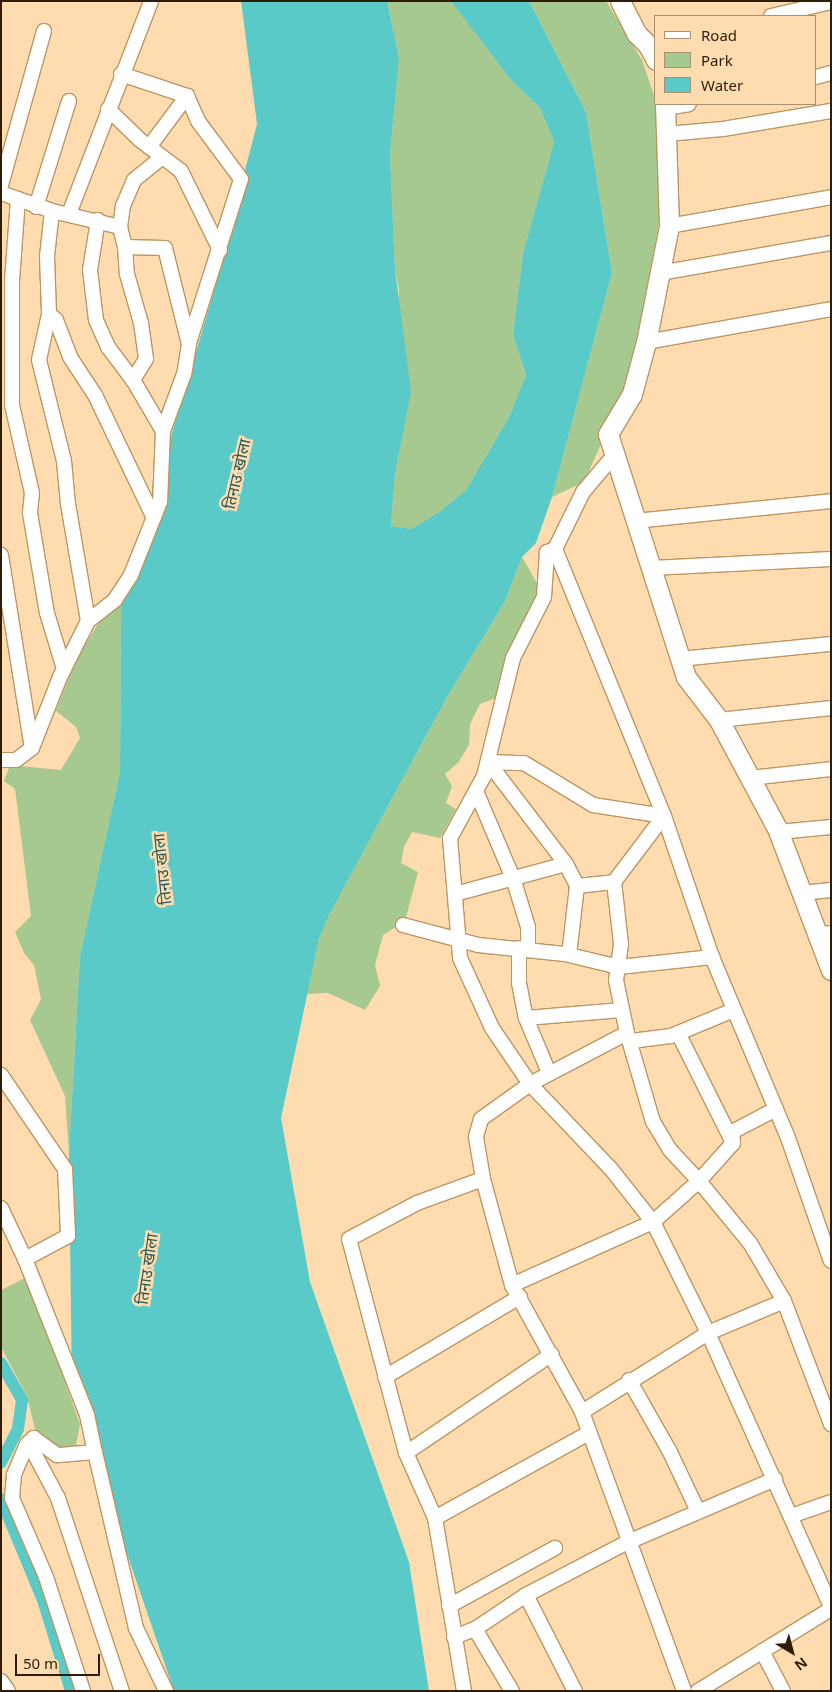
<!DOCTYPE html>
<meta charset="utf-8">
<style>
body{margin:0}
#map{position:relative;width:832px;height:1692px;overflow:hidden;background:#fedcb0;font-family:"Noto Sans","Noto Sans Devanagari",sans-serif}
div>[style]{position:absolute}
.green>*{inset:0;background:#a6c98f}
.water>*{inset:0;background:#59cac7}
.canal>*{height:12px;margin:-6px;padding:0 6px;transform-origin:6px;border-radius:6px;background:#59cac7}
.roads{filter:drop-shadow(1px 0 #bd9560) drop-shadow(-1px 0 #bd9560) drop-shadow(0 1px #bd9560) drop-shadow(0 -1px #bd9560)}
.street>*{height:14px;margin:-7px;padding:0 7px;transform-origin:7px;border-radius:7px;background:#fff}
.secondary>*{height:19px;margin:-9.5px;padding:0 9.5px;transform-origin:9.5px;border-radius:9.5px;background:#fff}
span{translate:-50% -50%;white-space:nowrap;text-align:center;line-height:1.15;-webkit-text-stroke:5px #fedcb0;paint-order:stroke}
.water-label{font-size:16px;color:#265756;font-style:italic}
.frame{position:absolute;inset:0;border:2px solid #2d1d07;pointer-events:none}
.legend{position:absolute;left:654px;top:15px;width:162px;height:90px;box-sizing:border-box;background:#fedcb0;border:1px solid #aa906c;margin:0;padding:6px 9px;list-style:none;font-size:15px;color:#2d1d07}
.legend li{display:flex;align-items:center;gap:10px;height:25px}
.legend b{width:25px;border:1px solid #aa906c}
.north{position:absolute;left:767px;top:1627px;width:50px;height:50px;-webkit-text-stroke:4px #fedcb0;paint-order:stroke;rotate:143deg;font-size:14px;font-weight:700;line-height:20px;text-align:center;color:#2d1d07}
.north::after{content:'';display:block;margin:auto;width:18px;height:22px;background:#2d1d07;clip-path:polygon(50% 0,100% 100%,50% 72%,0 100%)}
.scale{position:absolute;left:15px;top:1654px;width:85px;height:22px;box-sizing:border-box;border:2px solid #2d1d07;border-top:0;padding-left:6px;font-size:15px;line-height:18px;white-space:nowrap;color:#2d1d07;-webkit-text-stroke:4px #fedcb0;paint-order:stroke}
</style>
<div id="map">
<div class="green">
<div style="clip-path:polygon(387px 1px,452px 2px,510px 79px,540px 108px,554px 142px,523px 253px,513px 335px,526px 375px,509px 417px,466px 490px,439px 512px,411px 529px,391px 526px,395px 473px,399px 290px,395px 269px,390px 155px,399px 58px)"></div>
<div style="clip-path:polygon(529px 1px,606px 1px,642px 60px,657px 104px,663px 199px,632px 375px,584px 482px,552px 497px,612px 273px,586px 112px)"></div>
<div style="clip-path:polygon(522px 557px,538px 585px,534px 607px,515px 643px,496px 698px,480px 704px,470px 724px,469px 745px,458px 763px,445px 774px,452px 786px,446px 803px,456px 809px,440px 838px,412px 832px,404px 847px,401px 863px,418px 872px,405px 921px,383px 935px,375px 965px,380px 986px,365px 1010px,328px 993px,307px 994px,319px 939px,329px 915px,447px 697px,505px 601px)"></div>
<div style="clip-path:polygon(121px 606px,120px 772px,80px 956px,69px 1153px,65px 1096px,30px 1020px,41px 999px,34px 965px,24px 953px,15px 932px,31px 916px,15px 789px,4px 781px,10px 765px,61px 770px,80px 738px,76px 727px,56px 711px,76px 659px,103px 616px)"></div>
<div style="clip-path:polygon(27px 1277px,80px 1424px,76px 1445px,55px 1450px,37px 1437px,27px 1396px,1px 1347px,1px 1290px)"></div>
</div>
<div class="water">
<div style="clip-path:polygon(241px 1px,387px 1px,399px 58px,390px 155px,395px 269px,411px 392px,395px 473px,391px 526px,411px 529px,439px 512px,466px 490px,509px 417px,526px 375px,513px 335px,523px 253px,554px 142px,540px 108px,510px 79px,451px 1px,529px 1px,586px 112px,612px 273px,552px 497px,536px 543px,522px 557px,505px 601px,447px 697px,329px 915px,319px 939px,281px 1118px,310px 1282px,409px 1562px,429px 1691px,174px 1691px,72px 1393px,69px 1153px,80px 956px,120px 772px,121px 606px,211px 301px,257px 124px)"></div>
</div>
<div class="canal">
<div style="left:1px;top:1363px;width:43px;rotate:60.4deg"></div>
<div style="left:22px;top:1400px;width:29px;rotate:98deg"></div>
<div style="left:18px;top:1429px;width:38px;rotate:117deg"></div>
<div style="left:1px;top:1499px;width:109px;rotate:67.4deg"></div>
<div style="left:43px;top:1600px;width:95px;rotate:72.9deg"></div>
</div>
<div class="roads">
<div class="street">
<div style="left:771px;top:16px;width:62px;rotate:-13.1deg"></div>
<div style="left:121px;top:74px;width:70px;rotate:18.4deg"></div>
<div style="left:187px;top:96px;width:27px;rotate:66deg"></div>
<div style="left:198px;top:121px;width:72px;rotate:53.4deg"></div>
<div style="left:241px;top:179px;width:172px;rotate:107.6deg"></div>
<div style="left:816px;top:77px;width:16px;rotate:-15deg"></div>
<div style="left:665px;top:108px;width:24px;rotate:-9deg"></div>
<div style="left:108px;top:109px;width:45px;rotate:44.1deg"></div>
<div style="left:140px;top:140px;width:51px;rotate:37.1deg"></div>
<div style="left:181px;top:171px;width:88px;rotate:63.7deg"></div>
<div style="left:667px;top:134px;width:56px;rotate:-5.1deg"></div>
<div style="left:723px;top:129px;width:109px;rotate:-9.5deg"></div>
<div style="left:149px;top:147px;width:64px;rotate:-53.3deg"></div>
<div style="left:1px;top:185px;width:160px;rotate:-74.4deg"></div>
<div style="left:1px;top:193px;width:54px;rotate:19.4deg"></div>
<div style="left:52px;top:211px;width:45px;rotate:96.3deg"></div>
<div style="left:47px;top:256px;width:58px;rotate:88deg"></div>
<div style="left:49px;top:314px;width:47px;rotate:102.3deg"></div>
<div style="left:39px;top:360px;width:104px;rotate:76.1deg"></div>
<div style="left:64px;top:461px;width:43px;rotate:84.7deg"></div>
<div style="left:68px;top:504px;width:119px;rotate:80.3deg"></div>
<div style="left:88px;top:621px;width:63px;rotate:116.6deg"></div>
<div style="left:60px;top:677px;width:76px;rotate:111.5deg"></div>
<div style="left:32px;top:748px;width:20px;rotate:143deg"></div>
<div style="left:16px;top:760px;width:15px;rotate:180deg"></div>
<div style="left:18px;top:199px;width:81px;rotate:94.2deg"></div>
<div style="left:12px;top:280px;width:125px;rotate:90deg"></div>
<div style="left:12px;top:405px;width:90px;rotate:77.2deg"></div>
<div style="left:32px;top:493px;width:20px;rotate:96deg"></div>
<div style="left:30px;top:513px;width:101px;rotate:80.4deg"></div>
<div style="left:47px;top:613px;width:59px;rotate:73.1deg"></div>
<div style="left:36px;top:207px;width:111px;rotate:-72.7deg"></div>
<div style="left:52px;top:211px;width:70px;rotate:13.2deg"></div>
<div style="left:120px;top:227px;width:21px;rotate:76deg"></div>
<div style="left:125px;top:247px;width:40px;rotate:1.4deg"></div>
<div style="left:165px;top:248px;width:99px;rotate:76deg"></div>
<div style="left:189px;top:344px;width:30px;rotate:99deg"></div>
<div style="left:184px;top:374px;width:61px;rotate:110.2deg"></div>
<div style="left:163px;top:431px;width:71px;rotate:92.4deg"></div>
<div style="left:160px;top:502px;width:79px;rotate:111.7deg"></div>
<div style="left:131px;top:575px;width:30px;rotate:123deg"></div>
<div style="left:115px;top:600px;width:34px;rotate:142deg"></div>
<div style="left:69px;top:214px;width:228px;rotate:-68.9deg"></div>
<div style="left:98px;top:220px;width:51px;rotate:99.1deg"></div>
<div style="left:90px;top:270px;width:50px;rotate:83.2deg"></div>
<div style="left:96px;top:320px;width:30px;rotate:66deg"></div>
<div style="left:108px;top:347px;width:41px;rotate:52.9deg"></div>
<div style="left:133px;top:380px;width:59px;rotate:59.5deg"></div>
<div style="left:669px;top:226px;width:165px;rotate:-10.1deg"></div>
<div style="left:120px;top:227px;width:21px;rotate:-82deg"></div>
<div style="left:123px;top:206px;width:28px;rotate:-67deg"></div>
<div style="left:134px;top:180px;width:36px;rotate:-39deg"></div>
<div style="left:125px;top:247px;width:27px;rotate:86deg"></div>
<div style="left:127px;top:274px;width:51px;rotate:74.1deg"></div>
<div style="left:141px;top:323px;width:36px;rotate:82deg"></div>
<div style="left:146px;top:359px;width:25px;rotate:122deg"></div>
<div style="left:660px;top:273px;width:174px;rotate:-10deg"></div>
<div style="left:49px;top:314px;width:9px;rotate:41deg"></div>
<div style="left:56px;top:320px;width:40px;rotate:69deg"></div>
<div style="left:70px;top:357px;width:45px;rotate:56.7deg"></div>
<div style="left:95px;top:395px;width:136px;rotate:64.4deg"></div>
<div style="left:646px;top:342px;width:188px;rotate:-10.1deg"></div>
<div style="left:615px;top:454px;width:50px;rotate:130.1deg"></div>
<div style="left:583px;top:492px;width:64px;rotate:116.2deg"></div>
<div style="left:555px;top:549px;width:9px;rotate:159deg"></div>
<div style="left:547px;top:552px;width:45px;rotate:93.8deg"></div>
<div style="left:544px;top:597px;width:68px;rotate:116.9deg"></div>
<div style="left:513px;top:658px;width:122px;rotate:103.8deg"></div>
<div style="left:484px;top:776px;width:71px;rotate:118.7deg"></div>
<div style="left:450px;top:838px;width:120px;rotate:85.2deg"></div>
<div style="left:460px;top:958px;width:77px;rotate:65.4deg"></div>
<div style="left:492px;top:1028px;width:68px;rotate:55.8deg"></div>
<div style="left:530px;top:1084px;width:117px;rotate:46.4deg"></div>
<div style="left:611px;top:1169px;width:68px;rotate:51.6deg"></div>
<div style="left:653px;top:1222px;width:124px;rotate:63.6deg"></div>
<div style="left:708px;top:1333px;width:300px;rotate:65.8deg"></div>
<div style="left:635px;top:521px;width:197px;rotate:-5.8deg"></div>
<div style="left:555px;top:549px;width:288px;rotate:67.8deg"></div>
<div style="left:664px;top:816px;width:149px;rotate:71.2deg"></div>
<div style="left:712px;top:957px;width:193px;rotate:67.2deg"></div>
<div style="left:787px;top:1135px;width:133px;rotate:70.8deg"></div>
<div style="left:1px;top:555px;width:195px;rotate:80.9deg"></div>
<div style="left:651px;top:568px;width:180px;rotate:-2.9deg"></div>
<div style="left:680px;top:659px;width:152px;rotate:-5.7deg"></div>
<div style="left:719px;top:720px;width:113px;rotate:-6.1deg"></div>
<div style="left:488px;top:762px;width:128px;rotate:52.6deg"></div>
<div style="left:566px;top:864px;width:25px;rotate:63deg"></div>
<div style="left:577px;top:886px;width:69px;rotate:96.6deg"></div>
<div style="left:488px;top:762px;width:36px;rotate:2deg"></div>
<div style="left:524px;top:763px;width:81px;rotate:31.3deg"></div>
<div style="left:593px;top:805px;width:72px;rotate:8.8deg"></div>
<div style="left:750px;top:778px;width:81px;rotate:-6.3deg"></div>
<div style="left:476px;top:791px;width:95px;rotate:67deg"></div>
<div style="left:513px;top:878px;width:51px;rotate:73deg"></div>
<div style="left:528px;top:927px;width:22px;rotate:90deg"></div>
<div style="left:779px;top:832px;width:52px;rotate:-5.5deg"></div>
<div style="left:577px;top:886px;width:37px;rotate:-6deg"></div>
<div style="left:802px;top:893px;width:29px;rotate:-6deg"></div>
<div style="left:455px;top:894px;width:115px;rotate:-15.1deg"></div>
<div style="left:403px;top:925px;width:78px;rotate:14.9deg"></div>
<div style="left:478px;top:945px;width:87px;rotate:5.9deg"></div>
<div style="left:565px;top:954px;width:56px;rotate:13.5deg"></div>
<div style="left:619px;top:967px;width:94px;rotate:-6.1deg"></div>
<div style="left:818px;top:935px;width:13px;rotate:-9deg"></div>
<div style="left:519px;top:948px;width:35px;rotate:90deg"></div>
<div style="left:519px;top:983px;width:36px;rotate:79deg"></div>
<div style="left:526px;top:1018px;width:60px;rotate:67.3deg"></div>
<div style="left:526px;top:1018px;width:96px;rotate:-4.8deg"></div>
<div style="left:627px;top:1033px;width:110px;rotate:152.3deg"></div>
<div style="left:530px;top:1084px;width:60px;rotate:144.5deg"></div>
<div style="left:481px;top:1119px;width:19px;rotate:106deg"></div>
<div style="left:476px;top:1137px;width:43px;rotate:80.5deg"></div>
<div style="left:483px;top:1179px;width:110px;rotate:74.7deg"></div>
<div style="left:512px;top:1285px;width:145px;rotate:61.1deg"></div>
<div style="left:582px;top:1412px;width:297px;rotate:69.9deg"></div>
<div style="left:678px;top:1033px;width:123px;rotate:63.4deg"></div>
<div style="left:631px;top:1041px;width:40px;rotate:-7.1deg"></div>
<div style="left:671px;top:1036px;width:68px;rotate:-22.4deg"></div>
<div style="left:1px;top:1075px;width:114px;rotate:55.8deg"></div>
<div style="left:65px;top:1169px;width:67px;rotate:87.4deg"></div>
<div style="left:68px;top:1236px;width:49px;rotate:151.9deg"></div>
<div style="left:25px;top:1259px;width:168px;rotate:68.3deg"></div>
<div style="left:87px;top:1415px;width:38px;rotate:78deg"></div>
<div style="left:95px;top:1452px;width:38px;rotate:175deg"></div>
<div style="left:57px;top:1455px;width:29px;rotate:-144deg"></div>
<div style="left:776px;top:1109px;width:50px;rotate:152.4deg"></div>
<div style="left:732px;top:1132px;width:11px;rotate:85deg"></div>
<div style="left:733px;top:1143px;width:51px;rotate:131.8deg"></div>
<div style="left:699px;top:1181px;width:80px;rotate:50.6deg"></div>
<div style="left:750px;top:1243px;width:67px;rotate:59.6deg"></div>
<div style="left:1px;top:1208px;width:56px;rotate:64.8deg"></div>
<div style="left:512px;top:1285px;width:154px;rotate:-24.1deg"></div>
<div style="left:653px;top:1222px;width:62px;rotate:-41.7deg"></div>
<div style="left:699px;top:1181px;width:42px;rotate:-133.1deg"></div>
<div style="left:670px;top:1150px;width:33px;rotate:-121deg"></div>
<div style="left:653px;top:1122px;width:93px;rotate:-106.3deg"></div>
<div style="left:627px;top:1033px;width:54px;rotate:-101.7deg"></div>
<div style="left:616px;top:980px;width:36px;rotate:-82deg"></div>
<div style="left:621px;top:944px;width:62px;rotate:-96.4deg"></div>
<div style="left:614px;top:882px;width:83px;rotate:-52.9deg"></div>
<div style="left:385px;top:1377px;width:157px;rotate:-30.7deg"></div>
<div style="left:629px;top:1380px;width:81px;rotate:60.3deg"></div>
<div style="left:669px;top:1450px;width:68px;rotate:64.6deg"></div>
<div style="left:582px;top:1412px;width:149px;rotate:-32.1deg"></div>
<div style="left:708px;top:1333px;width:82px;rotate:-22.8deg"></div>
<div style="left:784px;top:1301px;width:132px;rotate:69.1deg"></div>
<div style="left:34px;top:1438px;width:9px;rotate:139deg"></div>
<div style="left:27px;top:1444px;width:34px;rotate:113deg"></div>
<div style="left:14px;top:1475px;width:23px;rotate:95deg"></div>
<div style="left:12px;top:1498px;width:86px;rotate:66.7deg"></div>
<div style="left:46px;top:1577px;width:120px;rotate:72deg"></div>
<div style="left:34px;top:1438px;width:15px;rotate:90deg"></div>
<div style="left:34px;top:1453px;width:51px;rotate:61.9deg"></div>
<div style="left:58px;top:1498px;width:203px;rotate:71.7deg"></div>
<div style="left:95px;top:1452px;width:181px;rotate:76.9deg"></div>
<div style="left:136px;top:1628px;width:70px;rotate:64.5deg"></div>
<div style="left:406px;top:1453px;width:176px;rotate:-34.1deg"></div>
<div style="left:791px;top:1516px;width:42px;rotate:-19.3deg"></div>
<div style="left:435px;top:1518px;width:176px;rotate:-28.9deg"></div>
<div style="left:526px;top:1595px;width:108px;rotate:63deg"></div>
<div style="left:449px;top:1606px;width:121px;rotate:-28.7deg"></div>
<div style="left:475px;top:1629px;width:72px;rotate:59.2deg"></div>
<div style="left:454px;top:1637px;width:22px;rotate:-21deg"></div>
<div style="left:475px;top:1629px;width:61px;rotate:-33.7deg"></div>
<div style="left:526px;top:1595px;width:115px;rotate:-27.5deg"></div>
<div style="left:628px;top:1542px;width:160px;rotate:-23.2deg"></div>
<div style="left:762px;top:1651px;width:45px;rotate:62.3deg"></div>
<div style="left:1px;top:1681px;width:12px;rotate:55deg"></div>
<div style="left:464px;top:1691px;width:175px;rotate:-99.5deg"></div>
<div style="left:435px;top:1518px;width:71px;rotate:-114deg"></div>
<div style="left:406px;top:1453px;width:221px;rotate:-104.9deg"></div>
<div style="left:349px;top:1239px;width:77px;rotate:-27.9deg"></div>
<div style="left:417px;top:1203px;width:70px;rotate:-20deg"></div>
<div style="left:698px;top:1691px;width:156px;rotate:-31.7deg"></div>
</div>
<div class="secondary">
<div style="left:620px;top:1px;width:36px;rotate:63deg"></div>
<div style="left:636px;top:33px;width:17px;rotate:45deg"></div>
<div style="left:648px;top:45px;width:17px;rotate:62deg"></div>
<div style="left:665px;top:104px;width:122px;rotate:88.1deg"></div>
<div style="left:669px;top:226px;width:118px;rotate:101.2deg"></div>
<div style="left:646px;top:342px;width:54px;rotate:105.1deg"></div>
<div style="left:632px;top:394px;width:47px;rotate:121deg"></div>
<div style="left:608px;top:434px;width:255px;rotate:72.2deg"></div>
<div style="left:686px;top:677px;width:54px;rotate:52.5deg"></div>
<div style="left:719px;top:720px;width:123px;rotate:61.8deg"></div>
<div style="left:777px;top:828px;width:152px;rotate:69.2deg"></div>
</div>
</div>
<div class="water-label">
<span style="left:237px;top:474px;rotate:-77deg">तिनाउ खोला</span>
<span style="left:162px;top:869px;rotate:-96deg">तिनाउ खोला</span>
<span style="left:147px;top:1269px;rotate:-82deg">तिनाउ खोला</span>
</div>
<div class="frame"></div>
<ul class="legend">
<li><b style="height:6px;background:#fff"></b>Road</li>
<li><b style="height:14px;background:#a6c98f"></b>Park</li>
<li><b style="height:14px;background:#59cac7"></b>Water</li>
</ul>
<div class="north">N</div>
<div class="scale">50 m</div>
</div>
